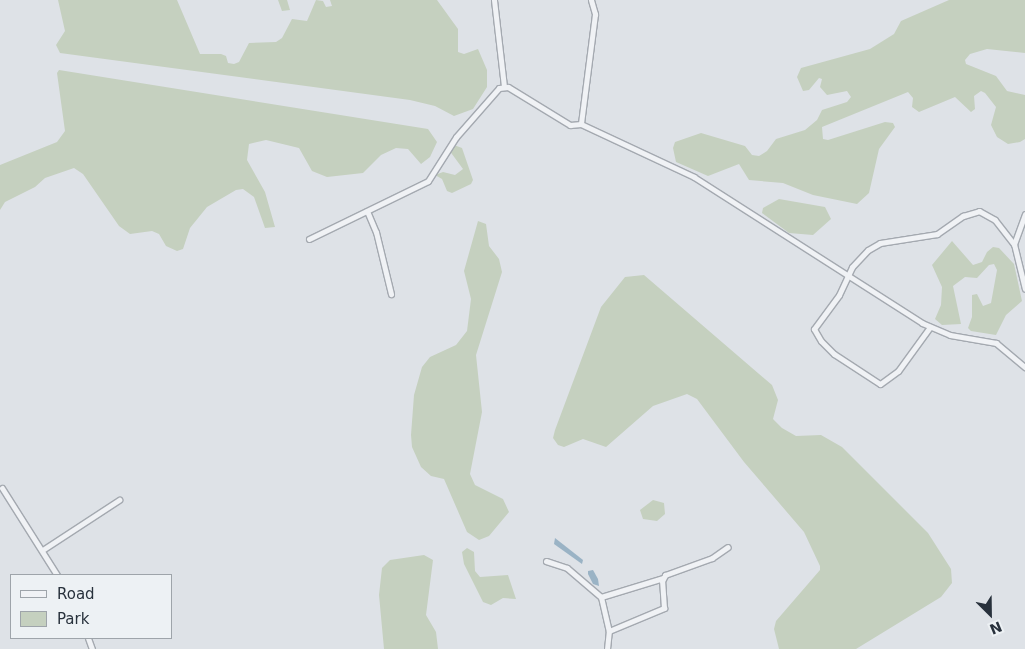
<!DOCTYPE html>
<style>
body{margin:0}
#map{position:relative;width:1025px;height:649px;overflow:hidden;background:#dee2e7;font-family:"DejaVu Sans",sans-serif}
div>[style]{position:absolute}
.green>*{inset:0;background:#c5d0bf}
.water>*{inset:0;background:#9ab3c5}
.roads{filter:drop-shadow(1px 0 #a4a9b0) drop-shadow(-1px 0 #a4a9b0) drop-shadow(0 1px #a4a9b0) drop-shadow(0 -1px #a4a9b0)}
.minor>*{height:5px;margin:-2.5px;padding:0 2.5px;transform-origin:2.5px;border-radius:2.5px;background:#f0f2f5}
span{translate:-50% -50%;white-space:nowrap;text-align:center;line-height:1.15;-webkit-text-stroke:4px #edf1f4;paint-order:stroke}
.legend{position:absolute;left:10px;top:574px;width:162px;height:65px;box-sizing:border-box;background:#edf1f4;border:1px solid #9ea4aa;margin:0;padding:6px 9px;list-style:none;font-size:15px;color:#28313c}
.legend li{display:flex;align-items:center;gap:10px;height:25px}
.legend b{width:25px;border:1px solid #9ea4aa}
.north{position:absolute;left:965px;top:589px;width:50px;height:50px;-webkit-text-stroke:4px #edf1f4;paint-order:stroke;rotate:157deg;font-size:14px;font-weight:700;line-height:20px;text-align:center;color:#28313c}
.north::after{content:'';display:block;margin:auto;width:18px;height:22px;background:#28313c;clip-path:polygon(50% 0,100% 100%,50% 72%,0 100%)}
</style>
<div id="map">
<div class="green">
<div style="clip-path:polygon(58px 0,177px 0,200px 54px,221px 54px,226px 56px,228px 63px,234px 64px,239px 62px,249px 43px,276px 42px,282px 38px,292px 19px,307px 21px,316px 0,323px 1px,326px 7px,332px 6px,330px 0,437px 0,458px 29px,458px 52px,464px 54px,478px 49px,487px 70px,487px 87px,473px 109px,454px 116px,435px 106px,410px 100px,60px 53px,56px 45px,65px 31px)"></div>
<div style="clip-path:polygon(278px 0,287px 0,290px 10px,282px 11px)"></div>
<div style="clip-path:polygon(949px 0,1025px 0,1025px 53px,987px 49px,970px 54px,965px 60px,966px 64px,996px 76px,1007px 91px,1025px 95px,1025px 139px,1020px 142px,1008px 144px,997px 137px,991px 125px,996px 107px,985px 93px,981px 91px,974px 96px,975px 109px,971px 112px,955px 97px,919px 112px,912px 107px,913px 98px,908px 92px,822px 127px,823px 139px,828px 140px,885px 122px,893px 123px,895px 127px,879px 149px,869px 193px,857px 204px,813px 195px,783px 183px,749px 180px,739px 164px,708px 176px,676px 162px,673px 148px,675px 142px,701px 133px,745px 146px,752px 155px,759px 156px,767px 151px,776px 139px,805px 130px,817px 120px,822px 110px,847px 102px,851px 97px,847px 91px,827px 95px,820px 87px,822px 79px,819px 78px,809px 90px,803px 91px,797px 77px,801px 68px,870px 49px,894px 34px,901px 21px)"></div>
<div style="clip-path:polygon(59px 70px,428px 129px,437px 142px,430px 157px,421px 164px,408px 149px,396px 148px,381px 155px,363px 173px,327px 177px,312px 171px,299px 148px,266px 140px,249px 144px,247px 160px,265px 192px,275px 227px,265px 228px,254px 197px,243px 189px,236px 190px,207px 207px,190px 228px,183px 249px,177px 251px,166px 246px,159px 234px,152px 231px,130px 234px,119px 226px,83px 174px,74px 168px,45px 178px,35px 187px,5px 202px,0 210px,0 165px,57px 142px,65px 131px,57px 73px)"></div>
<div style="clip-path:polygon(454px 145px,462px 148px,473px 180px,471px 184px,452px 193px,447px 191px,442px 179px,435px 175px,443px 172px,455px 175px,463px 169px,449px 150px)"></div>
<div style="clip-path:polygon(779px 199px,825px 207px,831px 219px,813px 235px,789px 233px,762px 213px,763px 208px)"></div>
<div style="clip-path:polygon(478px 221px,486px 224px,489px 246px,499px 259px,502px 272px,476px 355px,482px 412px,470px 474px,475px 485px,503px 499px,509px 512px,489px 536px,479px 540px,467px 532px,444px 479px,431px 476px,421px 467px,412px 447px,411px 435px,414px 395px,422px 367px,430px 357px,456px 345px,467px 331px,471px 299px,464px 271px)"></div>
<div style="clip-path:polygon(952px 241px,973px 265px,982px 262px,987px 252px,993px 247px,999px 248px,1014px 264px,1022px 301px,1006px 315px,996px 335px,971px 331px,968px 328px,972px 317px,972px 295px,977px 294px,983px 306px,991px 303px,997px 270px,994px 264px,989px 265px,977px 278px,965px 277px,953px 286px,961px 324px,942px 325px,935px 319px,941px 305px,942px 287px,932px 265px)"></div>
<div style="clip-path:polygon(644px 275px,772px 385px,778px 400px,773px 419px,782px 428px,796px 436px,821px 435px,842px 447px,928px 533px,951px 569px,952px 583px,941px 597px,856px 649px,779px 649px,774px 629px,776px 621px,820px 570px,820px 566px,804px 532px,744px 462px,697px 399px,687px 394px,653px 406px,606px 447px,583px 439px,564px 447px,558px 445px,553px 438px,555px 430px,601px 307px,625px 277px)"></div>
<div style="clip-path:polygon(653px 500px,664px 503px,665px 514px,657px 521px,643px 519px,640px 510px)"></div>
<div style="clip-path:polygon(467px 548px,474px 552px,475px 571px,480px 577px,508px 575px,516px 599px,503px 598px,491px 605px,483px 602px,464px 564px,462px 552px)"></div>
<div style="clip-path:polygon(424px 555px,433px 560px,426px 615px,436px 632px,438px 649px,384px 649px,379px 595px,382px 568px,390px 560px)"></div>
</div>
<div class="water">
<div style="clip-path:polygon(555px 538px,583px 560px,582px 564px,554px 544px)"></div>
<div style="clip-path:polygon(593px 570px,598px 579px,599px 586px,593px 584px,588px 574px,588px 571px)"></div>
</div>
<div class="roads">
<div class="minor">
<div style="left:494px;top:0;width:87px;rotate:83.4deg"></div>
<div style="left:591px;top:0;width:15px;rotate:74deg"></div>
<div style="left:595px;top:14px;width:111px;rotate:97.3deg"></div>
<div style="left:581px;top:124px;width:125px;rotate:25.1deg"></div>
<div style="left:694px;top:177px;width:271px;rotate:32.6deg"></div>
<div style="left:922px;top:323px;width:30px;rotate:23deg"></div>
<div style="left:950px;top:335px;width:47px;rotate:9.9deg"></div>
<div style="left:996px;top:343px;width:38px;rotate:40deg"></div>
<div style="left:367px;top:211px;width:23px;rotate:67deg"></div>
<div style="left:376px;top:232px;width:64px;rotate:76.4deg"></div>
<div style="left:1025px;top:214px;width:32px;rotate:110deg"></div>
<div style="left:1014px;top:244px;width:46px;rotate:76.3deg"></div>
<div style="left:309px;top:239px;width:132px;rotate:-26deg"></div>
<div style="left:428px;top:181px;width:52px;rotate:-57.5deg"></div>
<div style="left:456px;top:137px;width:65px;rotate:-48.7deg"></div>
<div style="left:499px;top:88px;width:9px;rotate:-6deg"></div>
<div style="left:508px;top:87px;width:73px;rotate:31.5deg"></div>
<div style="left:570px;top:125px;width:11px;rotate:-5deg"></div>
<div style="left:930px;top:327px;width:54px;rotate:126deg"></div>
<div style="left:898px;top:371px;width:22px;rotate:144deg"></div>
<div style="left:880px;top:384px;width:55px;rotate:-146.9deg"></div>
<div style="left:834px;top:354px;width:18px;rotate:-135deg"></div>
<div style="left:821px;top:341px;width:14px;rotate:-120deg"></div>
<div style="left:814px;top:329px;width:42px;rotate:-53.7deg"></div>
<div style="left:839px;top:295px;width:31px;rotate:-65deg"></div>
<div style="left:852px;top:267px;width:23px;rotate:-47deg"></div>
<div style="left:868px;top:250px;width:14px;rotate:-30deg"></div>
<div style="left:880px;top:243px;width:58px;rotate:-9deg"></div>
<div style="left:937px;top:234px;width:32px;rotate:-35deg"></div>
<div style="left:963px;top:216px;width:17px;rotate:-17deg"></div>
<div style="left:979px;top:211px;width:18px;rotate:29deg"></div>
<div style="left:995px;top:220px;width:31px;rotate:52deg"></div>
<div style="left:2px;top:488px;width:103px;rotate:57.7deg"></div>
<div style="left:44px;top:549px;width:90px;rotate:-33.2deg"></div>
<div style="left:546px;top:561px;width:22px;rotate:18deg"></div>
<div style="left:567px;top:568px;width:45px;rotate:40.5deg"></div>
<div style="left:601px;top:597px;width:35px;rotate:77deg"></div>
<div style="left:601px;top:597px;width:65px;rotate:-17deg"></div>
<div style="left:88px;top:638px;width:12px;rotate:70deg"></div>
<div style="left:607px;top:649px;width:18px;rotate:-84deg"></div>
<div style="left:609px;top:631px;width:60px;rotate:-22.7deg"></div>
<div style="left:664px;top:608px;width:27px;rotate:-94deg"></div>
<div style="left:662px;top:581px;width:7px;rotate:-63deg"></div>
<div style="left:665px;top:575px;width:50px;rotate:-19.9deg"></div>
<div style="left:712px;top:558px;width:19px;rotate:-35deg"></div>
</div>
</div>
<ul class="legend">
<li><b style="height:6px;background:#f0f2f5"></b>Road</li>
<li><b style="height:14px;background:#c5d0bf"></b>Park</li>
</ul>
<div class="north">N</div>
</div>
